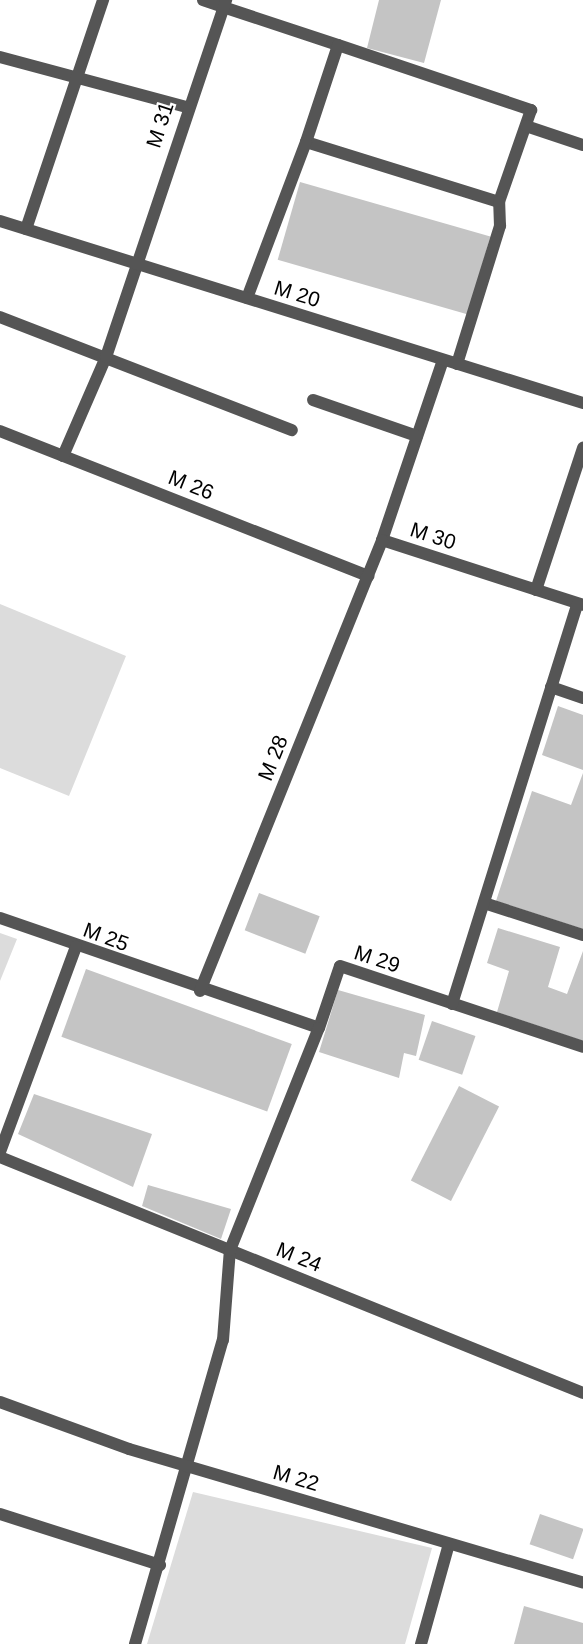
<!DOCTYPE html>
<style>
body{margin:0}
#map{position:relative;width:583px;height:1644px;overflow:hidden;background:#fff;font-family:Helvetica,sans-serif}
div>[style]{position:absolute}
.green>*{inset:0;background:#dcdcdc}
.building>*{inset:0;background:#c4c4c4;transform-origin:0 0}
.service>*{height:12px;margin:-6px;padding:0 6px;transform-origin:6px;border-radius:6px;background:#555}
.minor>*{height:12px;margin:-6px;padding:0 6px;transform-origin:6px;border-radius:6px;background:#555}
.tertiary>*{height:12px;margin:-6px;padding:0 6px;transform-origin:6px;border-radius:6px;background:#555}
span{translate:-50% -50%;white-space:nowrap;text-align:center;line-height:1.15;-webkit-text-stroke:4.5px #fff;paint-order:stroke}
.street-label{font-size:21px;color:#000}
</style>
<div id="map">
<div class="green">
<div style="clip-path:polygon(0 604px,126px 656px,69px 796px,0 768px)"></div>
<div style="clip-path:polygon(0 933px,17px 939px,0 981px)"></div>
<div style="clip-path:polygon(193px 1492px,432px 1548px,405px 1644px,147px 1644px)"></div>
</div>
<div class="building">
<div style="clip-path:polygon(379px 0,441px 0,424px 63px,367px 48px)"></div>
<div style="left:300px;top:182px;width:198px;height:81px;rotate:16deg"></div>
<div style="clip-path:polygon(558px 706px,583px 715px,583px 770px,542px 755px)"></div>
<div style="clip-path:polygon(583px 773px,583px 929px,496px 901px,532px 791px,571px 805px)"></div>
<div style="left:259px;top:893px;width:65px;height:40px;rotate:21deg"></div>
<div style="clip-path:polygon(498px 928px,560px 947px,548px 987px,567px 994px,583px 951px,583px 1041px,497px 1012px,509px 971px,487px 963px)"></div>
<div style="left:86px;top:969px;width:219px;height:72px;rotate:20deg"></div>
<div style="clip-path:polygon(338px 990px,425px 1015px,416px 1056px,404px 1053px,399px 1078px,319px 1052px)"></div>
<div style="left:432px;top:1021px;width:46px;height:41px;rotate:19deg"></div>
<div style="left:459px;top:1086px;width:45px;height:106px;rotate:27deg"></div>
<div style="clip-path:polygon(34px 1094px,152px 1134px,133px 1187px,18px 1134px)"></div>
<div style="clip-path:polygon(148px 1185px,231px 1209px,221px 1239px,142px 1206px)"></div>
<div style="left:540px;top:1514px;width:46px;height:32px;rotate:19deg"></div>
<div style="clip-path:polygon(524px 1606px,583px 1623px,583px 1644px,514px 1644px)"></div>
</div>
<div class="service">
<div style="left:223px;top:7px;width:121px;rotate:18.3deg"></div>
<div style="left:338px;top:45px;width:204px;rotate:18.6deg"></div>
<div style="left:531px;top:110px;width:97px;rotate:109.2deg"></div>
<div style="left:499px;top:202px;width:202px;rotate:-162.7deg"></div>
<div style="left:306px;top:142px;width:102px;rotate:-71.7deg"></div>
<div style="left:526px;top:126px;width:60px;rotate:18.4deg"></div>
<div style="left:247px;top:298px;width:167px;rotate:-69.3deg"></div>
<div style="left:457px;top:364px;width:145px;rotate:-72.7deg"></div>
<div style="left:500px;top:226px;width:24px;rotate:-92deg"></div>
</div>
<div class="minor">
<div style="left:203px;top:0;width:21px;rotate:19deg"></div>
<div style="left:0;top:57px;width:193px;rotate:15deg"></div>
<div style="left:26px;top:229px;width:242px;rotate:-71.4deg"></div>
<div style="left:0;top:317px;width:313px;rotate:21.2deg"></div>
<div style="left:443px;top:360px;width:190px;rotate:108.7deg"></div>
<div style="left:382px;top:540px;width:211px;rotate:17.9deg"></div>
<div style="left:313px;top:400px;width:110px;rotate:19.1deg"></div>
<div style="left:0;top:431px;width:396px;rotate:21.5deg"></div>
<div style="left:63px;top:456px;width:108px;rotate:-66.5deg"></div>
<div style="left:106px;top:357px;width:377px;rotate:-71.4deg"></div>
<div style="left:536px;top:590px;width:150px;rotate:-71.7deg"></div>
<div style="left:551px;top:687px;width:34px;rotate:19deg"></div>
<div style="left:484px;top:903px;width:104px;rotate:17.9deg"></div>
<div style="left:0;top:918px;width:337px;rotate:19deg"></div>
<div style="left:319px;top:1028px;width:65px;rotate:-71.3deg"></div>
<div style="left:340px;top:966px;width:256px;rotate:18.4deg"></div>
<div style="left:200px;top:991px;width:486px;rotate:-68deg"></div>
<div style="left:452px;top:1004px;width:419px;rotate:-72.6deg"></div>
<div style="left:0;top:1152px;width:219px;rotate:-69.7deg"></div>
<div style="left:0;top:1157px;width:629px;rotate:22.04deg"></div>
<div style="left:0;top:1514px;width:168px;rotate:17.7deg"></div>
<div style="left:135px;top:1644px;width:316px;rotate:-73.9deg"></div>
<div style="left:223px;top:1340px;width:90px;rotate:-85.6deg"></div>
<div style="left:230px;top:1250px;width:239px;rotate:-68.2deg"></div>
<div style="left:421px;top:1644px;width:104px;rotate:-74.4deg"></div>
</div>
<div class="tertiary">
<div style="left:0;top:221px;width:611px;rotate:17.34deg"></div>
<div style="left:0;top:1402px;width:137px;rotate:20deg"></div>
<div style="left:129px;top:1449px;width:473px;rotate:16.4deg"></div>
</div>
<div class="street-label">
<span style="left:160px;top:125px;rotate:-72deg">M 31</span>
<span style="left:297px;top:294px;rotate:17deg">M 20</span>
<span style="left:191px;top:485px;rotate:22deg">M 26</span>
<span style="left:433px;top:536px;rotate:18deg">M 30</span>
<span style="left:273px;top:758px;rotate:-68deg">M 28</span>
<span style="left:106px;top:937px;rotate:20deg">M 25</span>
<span style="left:377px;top:959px;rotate:18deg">M 29</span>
<span style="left:299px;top:1257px;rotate:22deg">M 24</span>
<span style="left:296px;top:1478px;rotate:16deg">M 22</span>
</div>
</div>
